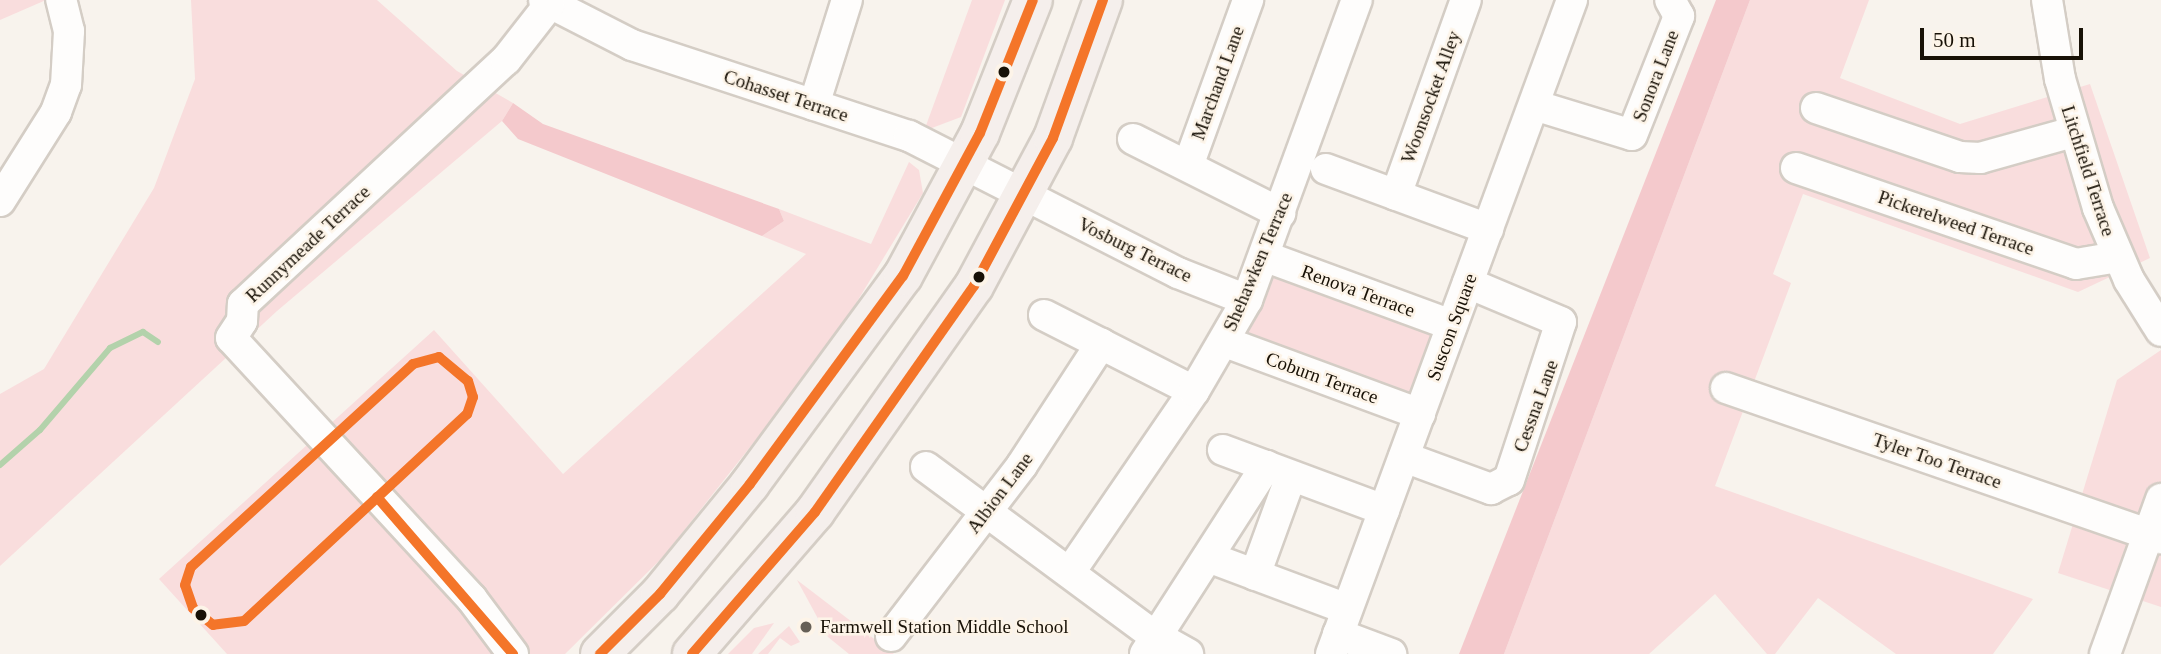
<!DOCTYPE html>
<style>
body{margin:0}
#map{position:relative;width:2161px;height:654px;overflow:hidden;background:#f8f3ed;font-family:"Times New Roman",serif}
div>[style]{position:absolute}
.green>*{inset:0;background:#f9dddd}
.forest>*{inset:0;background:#f4c9cc}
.stream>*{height:6px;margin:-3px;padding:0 3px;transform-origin:3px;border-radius:3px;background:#b3d2ab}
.roads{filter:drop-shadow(2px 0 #d4cdc5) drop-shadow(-2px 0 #d4cdc5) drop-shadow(0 2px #d4cdc5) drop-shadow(0 -2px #d4cdc5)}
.minor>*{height:30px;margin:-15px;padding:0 15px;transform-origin:15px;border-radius:15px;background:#fefdfc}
.major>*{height:38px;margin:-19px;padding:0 19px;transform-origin:19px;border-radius:19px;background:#f5efec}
.bus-1>*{height:10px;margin:-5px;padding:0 5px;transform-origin:5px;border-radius:5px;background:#f47529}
.dots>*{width:19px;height:19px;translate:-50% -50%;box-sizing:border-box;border:4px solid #fdf4e8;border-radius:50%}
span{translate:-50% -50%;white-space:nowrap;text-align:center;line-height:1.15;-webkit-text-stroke:5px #fdf4e8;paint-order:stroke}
.street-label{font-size:19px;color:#181106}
.poi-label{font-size:19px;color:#181106}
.left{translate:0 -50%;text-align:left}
.scale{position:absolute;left:1920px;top:28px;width:163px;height:32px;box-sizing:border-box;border:4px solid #181106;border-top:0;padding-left:9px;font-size:21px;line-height:24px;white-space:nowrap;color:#181106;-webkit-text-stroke:5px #fdf4e8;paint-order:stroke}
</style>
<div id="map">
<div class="green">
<div style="clip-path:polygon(0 0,46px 0,0 20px)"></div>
<div style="clip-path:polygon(191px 0,377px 0,457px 71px,513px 103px,502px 121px,277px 311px,0 566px,0 394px,44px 369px,154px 188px,195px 79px)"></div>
<div style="clip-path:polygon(972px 0,1005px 0,961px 117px,924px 131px)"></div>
<div style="clip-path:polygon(1750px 0,1869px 0,1840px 78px,1960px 124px,2090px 84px,2150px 258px,2078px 292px,1803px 194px,1773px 274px,1791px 283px,1715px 486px,2033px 599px,1993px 654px,1896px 654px,1818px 598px,1775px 654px,1767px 654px,1715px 594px,1649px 654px,1504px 654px)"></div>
<div style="clip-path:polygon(909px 162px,919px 170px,923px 193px,830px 346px,663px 557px,565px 654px,227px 654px,159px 579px,434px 330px,563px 474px,806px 254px,762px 236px,784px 221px,779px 209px,871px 244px)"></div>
<div style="clip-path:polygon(1266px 271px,1433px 325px,1437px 336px,1414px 398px,1241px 340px)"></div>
<div style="clip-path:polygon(2161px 350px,2161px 607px,2058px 573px,2117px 380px)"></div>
<div style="clip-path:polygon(797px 580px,894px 654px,849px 654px,828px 637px)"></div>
<div style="clip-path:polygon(774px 623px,752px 654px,728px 654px,754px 628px)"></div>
<div style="clip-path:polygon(789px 626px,800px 642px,791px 646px,780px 638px,768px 654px,758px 654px)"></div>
</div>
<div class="forest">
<div style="clip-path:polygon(1716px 0,1750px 0,1504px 654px,1459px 654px)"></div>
<div style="clip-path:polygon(513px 103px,543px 124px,779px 209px,784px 221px,762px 236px,518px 139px,502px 121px)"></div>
</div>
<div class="stream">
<div style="left:0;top:465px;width:53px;rotate:-41.2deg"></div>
<div style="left:40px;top:430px;width:108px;rotate:-49.5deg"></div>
<div style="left:110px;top:348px;width:37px;rotate:-26deg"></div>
<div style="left:143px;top:332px;width:18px;rotate:34deg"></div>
</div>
<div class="roads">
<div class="minor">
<div style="left:544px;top:0;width:99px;rotate:27.1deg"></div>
<div style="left:632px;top:45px;width:292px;rotate:18.2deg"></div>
<div style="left:909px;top:136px;width:302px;rotate:27deg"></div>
<div style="left:1178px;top:273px;width:74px;rotate:21.4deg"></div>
<div style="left:2047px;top:0;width:80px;rotate:80.7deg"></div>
<div style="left:2060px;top:79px;width:134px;rotate:73.6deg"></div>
<div style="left:2098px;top:208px;width:78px;rotate:66.7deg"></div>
<div style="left:2129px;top:280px;width:60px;rotate:57.9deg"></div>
<div style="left:814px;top:105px;width:110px;rotate:-72.6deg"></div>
<div style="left:1534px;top:105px;width:102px;rotate:17deg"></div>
<div style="left:1632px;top:135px;width:128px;rotate:-68.4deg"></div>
<div style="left:1679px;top:16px;width:18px;rotate:-119deg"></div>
<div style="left:1816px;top:108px;width:152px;rotate:18.8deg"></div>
<div style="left:1960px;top:157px;width:20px;rotate:3deg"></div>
<div style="left:1980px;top:158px;width:97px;rotate:-15.6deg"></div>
<div style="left:1133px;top:139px;width:165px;rotate:26.7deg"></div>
<div style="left:1188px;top:166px;width:177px;rotate:-70.1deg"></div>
<div style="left:1796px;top:168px;width:296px;rotate:18.9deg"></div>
<div style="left:2076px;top:264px;width:43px;rotate:-9.5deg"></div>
<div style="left:1326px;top:169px;width:173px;rotate:20.3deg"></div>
<div style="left:1396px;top:195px;width:207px;rotate:-70.3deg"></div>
<div style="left:0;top:201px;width:105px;rotate:-57.8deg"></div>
<div style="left:56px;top:112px;width:29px;rotate:-70deg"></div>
<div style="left:66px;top:85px;width:54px;rotate:-86.8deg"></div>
<div style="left:69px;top:31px;width:32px;rotate:-104deg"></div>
<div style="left:1264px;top:256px;width:200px;rotate:20.2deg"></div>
<div style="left:1044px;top:315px;width:168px;rotate:26.9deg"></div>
<div style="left:1225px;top:342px;width:208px;rotate:20.3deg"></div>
<div style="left:1726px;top:388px;width:460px;rotate:19.1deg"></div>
<div style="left:1223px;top:450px;width:172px;rotate:20.4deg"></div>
<div style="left:1404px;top:457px;width:93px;rotate:20.2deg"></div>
<div style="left:1491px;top:489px;width:20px;rotate:-27deg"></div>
<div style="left:1509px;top:480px;width:166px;rotate:-71.8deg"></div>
<div style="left:1561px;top:322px;width:101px;rotate:-157.2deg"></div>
<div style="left:926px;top:467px;width:277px;rotate:36.5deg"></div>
<div style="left:1149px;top:632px;width:45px;rotate:29.4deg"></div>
<div style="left:1208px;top:557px;width:148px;rotate:20.5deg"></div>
<div style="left:1070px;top:572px;width:219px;rotate:-55.6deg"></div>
<div style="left:1194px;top:391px;width:105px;rotate:-59.8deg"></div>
<div style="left:1247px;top:300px;width:320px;rotate:-69.9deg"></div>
<div style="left:1255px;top:575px;width:105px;rotate:-70deg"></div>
<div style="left:1338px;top:634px;width:57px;rotate:20.7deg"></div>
<div style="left:891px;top:636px;width:215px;rotate:-52.5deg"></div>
<div style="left:1022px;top:465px;width:145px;rotate:-56.9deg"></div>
<div style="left:513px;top:654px;width:69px;rotate:-126.7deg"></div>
<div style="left:472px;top:599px;width:355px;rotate:-132.7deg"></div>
<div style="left:231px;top:338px;width:20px;rotate:-57deg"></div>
<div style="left:242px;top:321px;width:17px;rotate:-87deg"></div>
<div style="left:243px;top:304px;width:359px;rotate:-42.9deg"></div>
<div style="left:506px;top:60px;width:70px;rotate:-52deg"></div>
<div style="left:1145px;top:654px;width:224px;rotate:-57.2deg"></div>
<div style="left:1331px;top:654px;width:697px;rotate:-69.77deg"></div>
<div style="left:2105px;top:654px;width:165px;rotate:-70.1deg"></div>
</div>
<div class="major">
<div style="left:600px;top:654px;width:85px;rotate:-45deg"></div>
<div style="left:660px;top:594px;width:142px;rotate:-50.7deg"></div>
<div style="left:750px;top:484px;width:258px;rotate:-53.7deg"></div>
<div style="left:903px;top:276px;width:162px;rotate:-61.7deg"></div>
<div style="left:980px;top:133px;width:143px;rotate:-68.3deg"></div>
<div style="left:692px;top:654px;width:188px;rotate:-49.1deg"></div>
<div style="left:815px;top:512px;width:276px;rotate:-54.9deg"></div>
<div style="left:974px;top:286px;width:168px;rotate:-61.9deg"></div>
<div style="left:1053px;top:138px;width:147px;rotate:-70.1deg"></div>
</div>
</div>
<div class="bus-1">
<div style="left:439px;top:357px;width:38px;rotate:40deg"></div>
<div style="left:468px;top:381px;width:17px;rotate:73deg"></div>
<div style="left:473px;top:397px;width:18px;rotate:109deg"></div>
<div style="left:467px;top:414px;width:304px;rotate:137.1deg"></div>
<div style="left:244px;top:621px;width:31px;rotate:173deg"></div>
<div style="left:213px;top:625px;width:26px;rotate:-140deg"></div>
<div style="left:193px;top:608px;width:24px;rotate:-109deg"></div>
<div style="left:185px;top:585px;width:19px;rotate:-72deg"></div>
<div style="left:191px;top:567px;width:301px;rotate:-42.4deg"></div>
<div style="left:413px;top:364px;width:27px;rotate:-15deg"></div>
<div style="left:377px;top:497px;width:208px;rotate:49.1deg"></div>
<div style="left:600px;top:654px;width:85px;rotate:-45deg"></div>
<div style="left:660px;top:594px;width:142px;rotate:-50.7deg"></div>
<div style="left:750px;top:484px;width:258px;rotate:-53.7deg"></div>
<div style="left:903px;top:276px;width:162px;rotate:-61.7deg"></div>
<div style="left:980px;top:133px;width:143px;rotate:-68.3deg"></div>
<div style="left:692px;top:654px;width:188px;rotate:-49.1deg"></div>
<div style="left:815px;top:512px;width:276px;rotate:-54.9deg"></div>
<div style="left:974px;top:286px;width:168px;rotate:-61.9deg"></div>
<div style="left:1053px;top:138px;width:147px;rotate:-70.1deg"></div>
</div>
<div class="dots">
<div style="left:1004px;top:72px;background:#181106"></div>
<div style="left:979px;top:277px;background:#181106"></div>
<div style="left:201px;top:615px;background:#181106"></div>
<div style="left:806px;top:627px;background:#666057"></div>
</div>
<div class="street-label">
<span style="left:1656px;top:76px;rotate:-69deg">Sonora Lane</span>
<span style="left:1218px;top:83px;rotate:-70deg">Marchand Lane</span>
<span style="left:786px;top:96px;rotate:18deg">Cohasset Terrace</span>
<span style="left:1431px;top:97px;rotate:-70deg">Woonsocket Alley</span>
<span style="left:2088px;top:171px;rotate:72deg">Litchfield Terrace</span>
<span style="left:1956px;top:223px;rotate:19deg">Pickerelweed Terrace</span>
<span style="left:308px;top:244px;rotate:-43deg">Runnymeade Terrace</span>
<span style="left:1135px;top:250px;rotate:26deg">Vosburg Terrace</span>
<span style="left:1258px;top:262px;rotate:-67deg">Shehawken Terrace</span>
<span style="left:1358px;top:291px;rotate:20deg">Renova Terrace</span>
<span style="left:1452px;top:327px;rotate:-70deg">Suscon Square</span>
<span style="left:1322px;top:378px;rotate:20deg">Coburn Terrace</span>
<span style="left:1536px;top:406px;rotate:-70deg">Cessna Lane</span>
<span style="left:1937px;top:461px;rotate:19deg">Tyler Too Terrace</span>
<span style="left:1000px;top:493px;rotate:-53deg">Albion Lane</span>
</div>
<div class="poi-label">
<span class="left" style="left:820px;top:627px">Farmwell Station Middle School</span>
</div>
<div class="scale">50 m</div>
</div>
